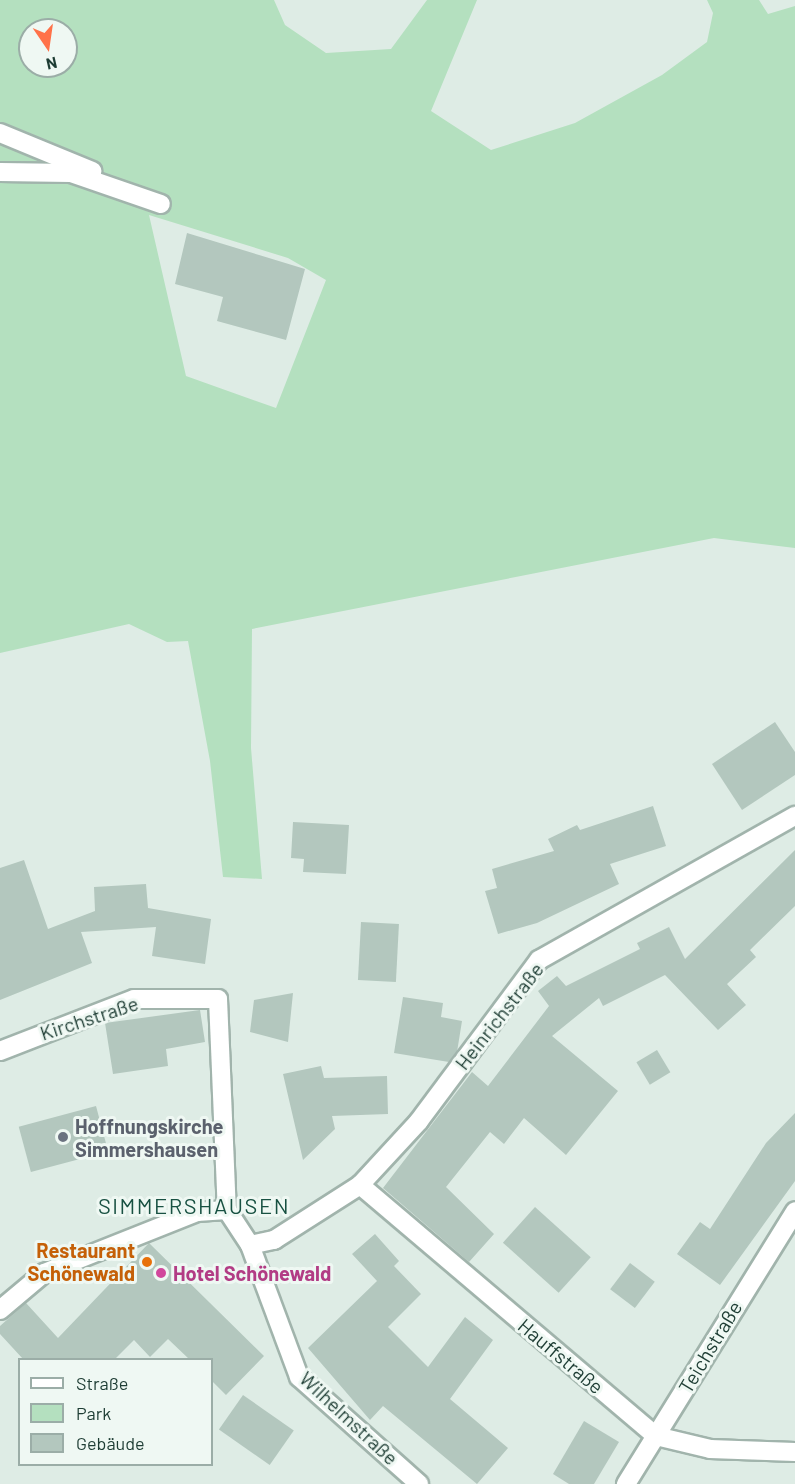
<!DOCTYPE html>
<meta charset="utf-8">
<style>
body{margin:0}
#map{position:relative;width:795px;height:1484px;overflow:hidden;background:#deece5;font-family:Barlow,sans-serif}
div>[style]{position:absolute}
.green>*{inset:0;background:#b4e0bf}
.building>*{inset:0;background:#b3c7be;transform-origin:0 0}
.roads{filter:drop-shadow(2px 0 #a1b4ac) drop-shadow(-2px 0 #a1b4ac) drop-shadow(0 2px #a1b4ac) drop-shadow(0 -2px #a1b4ac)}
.minor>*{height:18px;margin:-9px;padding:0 9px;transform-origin:9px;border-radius:9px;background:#fff}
.dots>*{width:16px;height:16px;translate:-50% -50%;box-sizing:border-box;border:3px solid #eff8f3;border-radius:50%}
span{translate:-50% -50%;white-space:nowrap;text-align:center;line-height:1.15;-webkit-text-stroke:6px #eff8f3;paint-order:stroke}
.street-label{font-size:20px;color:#1e3d34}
.worship-label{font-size:20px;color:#5b616d;font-weight:700}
.left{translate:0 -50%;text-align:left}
.food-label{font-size:20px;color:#c56008;font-weight:700}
.right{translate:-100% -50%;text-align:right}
.hotel-label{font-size:20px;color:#b23c85;font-weight:700}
.quarter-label{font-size:22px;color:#185142;letter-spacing:1.5px}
.legend{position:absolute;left:18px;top:1358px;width:195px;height:108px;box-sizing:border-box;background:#eff8f3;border:2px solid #9bada7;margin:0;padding:8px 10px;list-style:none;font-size:18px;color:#1e3d34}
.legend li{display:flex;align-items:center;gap:12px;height:30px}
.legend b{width:30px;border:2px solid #9bada7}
.north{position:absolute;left:18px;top:18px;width:60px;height:60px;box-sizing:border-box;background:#eff8f3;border:2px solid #9bada7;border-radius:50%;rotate:167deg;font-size:16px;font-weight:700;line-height:24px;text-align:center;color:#1e3d34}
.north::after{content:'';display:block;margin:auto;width:21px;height:27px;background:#ff7249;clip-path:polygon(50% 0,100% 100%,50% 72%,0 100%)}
</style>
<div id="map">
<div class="green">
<div style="clip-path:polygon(evenodd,0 0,274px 0,285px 25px,326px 53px,391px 49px,427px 0,477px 0,431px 111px,491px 150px,575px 123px,662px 75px,707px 42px,713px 13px,707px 0,759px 0,768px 14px,795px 6px,795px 548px,714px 538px,252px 629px,251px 748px,262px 879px,223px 877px,210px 761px,188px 641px,167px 642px,129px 624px,0 653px,0 0,30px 30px,66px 30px,66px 66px,30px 66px,30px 30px,0 0,149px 215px,288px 258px,326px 280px,276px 408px,186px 376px,149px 215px)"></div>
</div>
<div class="building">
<div style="clip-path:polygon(187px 233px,305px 269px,286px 340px,217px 321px,223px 297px,175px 284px)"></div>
<div style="clip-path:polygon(775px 722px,795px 752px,795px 775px,742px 810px,712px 764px)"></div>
<div style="clip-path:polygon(653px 806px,666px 846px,610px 864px,619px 884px,537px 923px,498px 934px,485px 891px,497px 888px,492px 869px,554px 851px,548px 839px,577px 825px,580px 830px)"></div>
<div style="clip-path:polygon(293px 822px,349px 825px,346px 874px,303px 872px,304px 859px,291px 858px)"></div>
<div style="clip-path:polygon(795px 850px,795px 906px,750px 950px,756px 957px,727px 984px,746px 1005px,718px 1030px,665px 975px,603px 1006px,599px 998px,552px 1036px,618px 1091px,566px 1155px,524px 1118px,504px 1144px,490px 1132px,446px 1187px,494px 1234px,469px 1262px,383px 1188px,472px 1072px,488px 1086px,549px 1006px,538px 991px,557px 976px,566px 986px,640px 949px,637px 943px,669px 927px,685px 959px)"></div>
<div style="clip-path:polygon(24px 860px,48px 929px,95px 911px,94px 887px,146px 884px,148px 908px,211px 919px,205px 964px,152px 956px,156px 927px,81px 932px,92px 963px,0 1000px,0 868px)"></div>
<div style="left:361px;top:922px;width:38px;height:58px;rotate:3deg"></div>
<div style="clip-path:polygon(293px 993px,288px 1042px,250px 1032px,254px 1000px)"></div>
<div style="clip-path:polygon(403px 997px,443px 1003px,441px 1017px,462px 1021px,457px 1052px,449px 1062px,394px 1053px)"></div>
<div style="clip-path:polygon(200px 1010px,205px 1042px,166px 1049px,168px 1066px,113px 1074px,105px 1023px)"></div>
<div style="left:657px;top:1050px;width:26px;height:24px;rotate:59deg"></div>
<div style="clip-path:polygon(321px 1066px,324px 1078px,387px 1076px,388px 1114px,332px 1116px,335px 1129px,303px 1160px,283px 1074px)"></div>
<div style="left:96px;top:1106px;width:47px;height:80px;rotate:75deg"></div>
<div style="clip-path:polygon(795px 1113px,795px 1181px,720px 1285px,677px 1254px,700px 1222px,710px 1229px,766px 1143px)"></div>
<div style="left:535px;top:1207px;width:75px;height:48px;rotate:42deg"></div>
<div style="clip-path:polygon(375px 1234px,399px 1261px,394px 1266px,421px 1294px,388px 1327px,428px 1367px,465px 1317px,493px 1340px,450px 1399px,508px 1448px,477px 1484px,383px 1406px,370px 1420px,308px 1348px,377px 1281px,352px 1254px)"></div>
<div style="clip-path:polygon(149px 1243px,264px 1356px,226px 1395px,212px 1381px,212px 1359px,189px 1359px,168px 1339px,150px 1357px,134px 1340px,115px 1359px,23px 1359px,0 1334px,0 1326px,26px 1303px,58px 1338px)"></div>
<div style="left:630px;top:1263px;width:31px;height:33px;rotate:37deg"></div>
<div style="left:243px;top:1395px;width:62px;height:42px;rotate:35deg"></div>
<div style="clip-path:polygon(584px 1421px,619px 1442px,594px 1484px,569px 1484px,553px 1474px)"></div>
</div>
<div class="roads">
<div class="minor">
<div style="left:0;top:133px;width:100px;rotate:22.4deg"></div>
<div style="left:0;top:172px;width:71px;rotate:0.8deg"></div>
<div style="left:71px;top:173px;width:95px;rotate:19deg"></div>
<div style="left:0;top:1051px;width:144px;rotate:-21.2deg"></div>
<div style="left:134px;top:999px;width:84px"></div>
<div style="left:218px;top:999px;width:211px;rotate:87.6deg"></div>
<div style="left:360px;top:1185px;width:388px;rotate:40.3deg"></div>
<div style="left:656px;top:1436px;width:56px;rotate:13.5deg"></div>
<div style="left:710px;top:1449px;width:85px;rotate:2deg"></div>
<div style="left:250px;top:1245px;width:141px;rotate:69.6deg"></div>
<div style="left:299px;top:1377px;width:161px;rotate:41.7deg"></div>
<div style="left:0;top:1310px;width:57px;rotate:-40.1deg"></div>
<div style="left:44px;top:1273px;width:165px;rotate:-21.7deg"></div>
<div style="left:197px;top:1212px;width:30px;rotate:-4deg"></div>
<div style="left:227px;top:1210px;width:42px;rotate:56.7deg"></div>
<div style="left:250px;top:1245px;width:25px;rotate:-12deg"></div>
<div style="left:274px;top:1240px;width:102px;rotate:-32.6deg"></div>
<div style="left:360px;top:1185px;width:87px;rotate:-47.3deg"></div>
<div style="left:419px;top:1121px;width:201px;rotate:-53.3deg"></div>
<div style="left:539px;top:960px;width:294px;rotate:-29.4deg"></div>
<div style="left:626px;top:1484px;width:321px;rotate:-58.2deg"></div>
</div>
</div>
<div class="dots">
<div style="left:63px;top:1137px;background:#6b7280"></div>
<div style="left:147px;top:1262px;background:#e8710a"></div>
<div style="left:161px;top:1273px;background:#d1479c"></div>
</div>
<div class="street-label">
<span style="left:499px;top:1016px;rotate:-52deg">Heinrichstraße</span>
<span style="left:89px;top:1018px;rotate:-18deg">Kirchstraße</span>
<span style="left:710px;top:1347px;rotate:-59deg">Teichstraße</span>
<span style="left:561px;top:1356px;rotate:40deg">Hauffstraße</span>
<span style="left:349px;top:1418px;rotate:43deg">Wilhelmstraße</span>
</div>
<div class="worship-label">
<span class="left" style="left:75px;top:1138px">Hoffnungskirche<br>Simmershausen</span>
</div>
<div class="food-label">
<span class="right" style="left:135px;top:1262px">Restaurant<br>Schönewald</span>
</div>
<div class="hotel-label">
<span class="left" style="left:173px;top:1273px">Hotel Schönewald</span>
</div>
<div class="quarter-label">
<span style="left:194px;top:1206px">SIMMERSHAUSEN</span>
</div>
<ul class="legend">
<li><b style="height:8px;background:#fff"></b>Straße</li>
<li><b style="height:16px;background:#b4e0bf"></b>Park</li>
<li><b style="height:16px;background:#b3c7be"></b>Gebäude</li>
</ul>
<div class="north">N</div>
</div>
